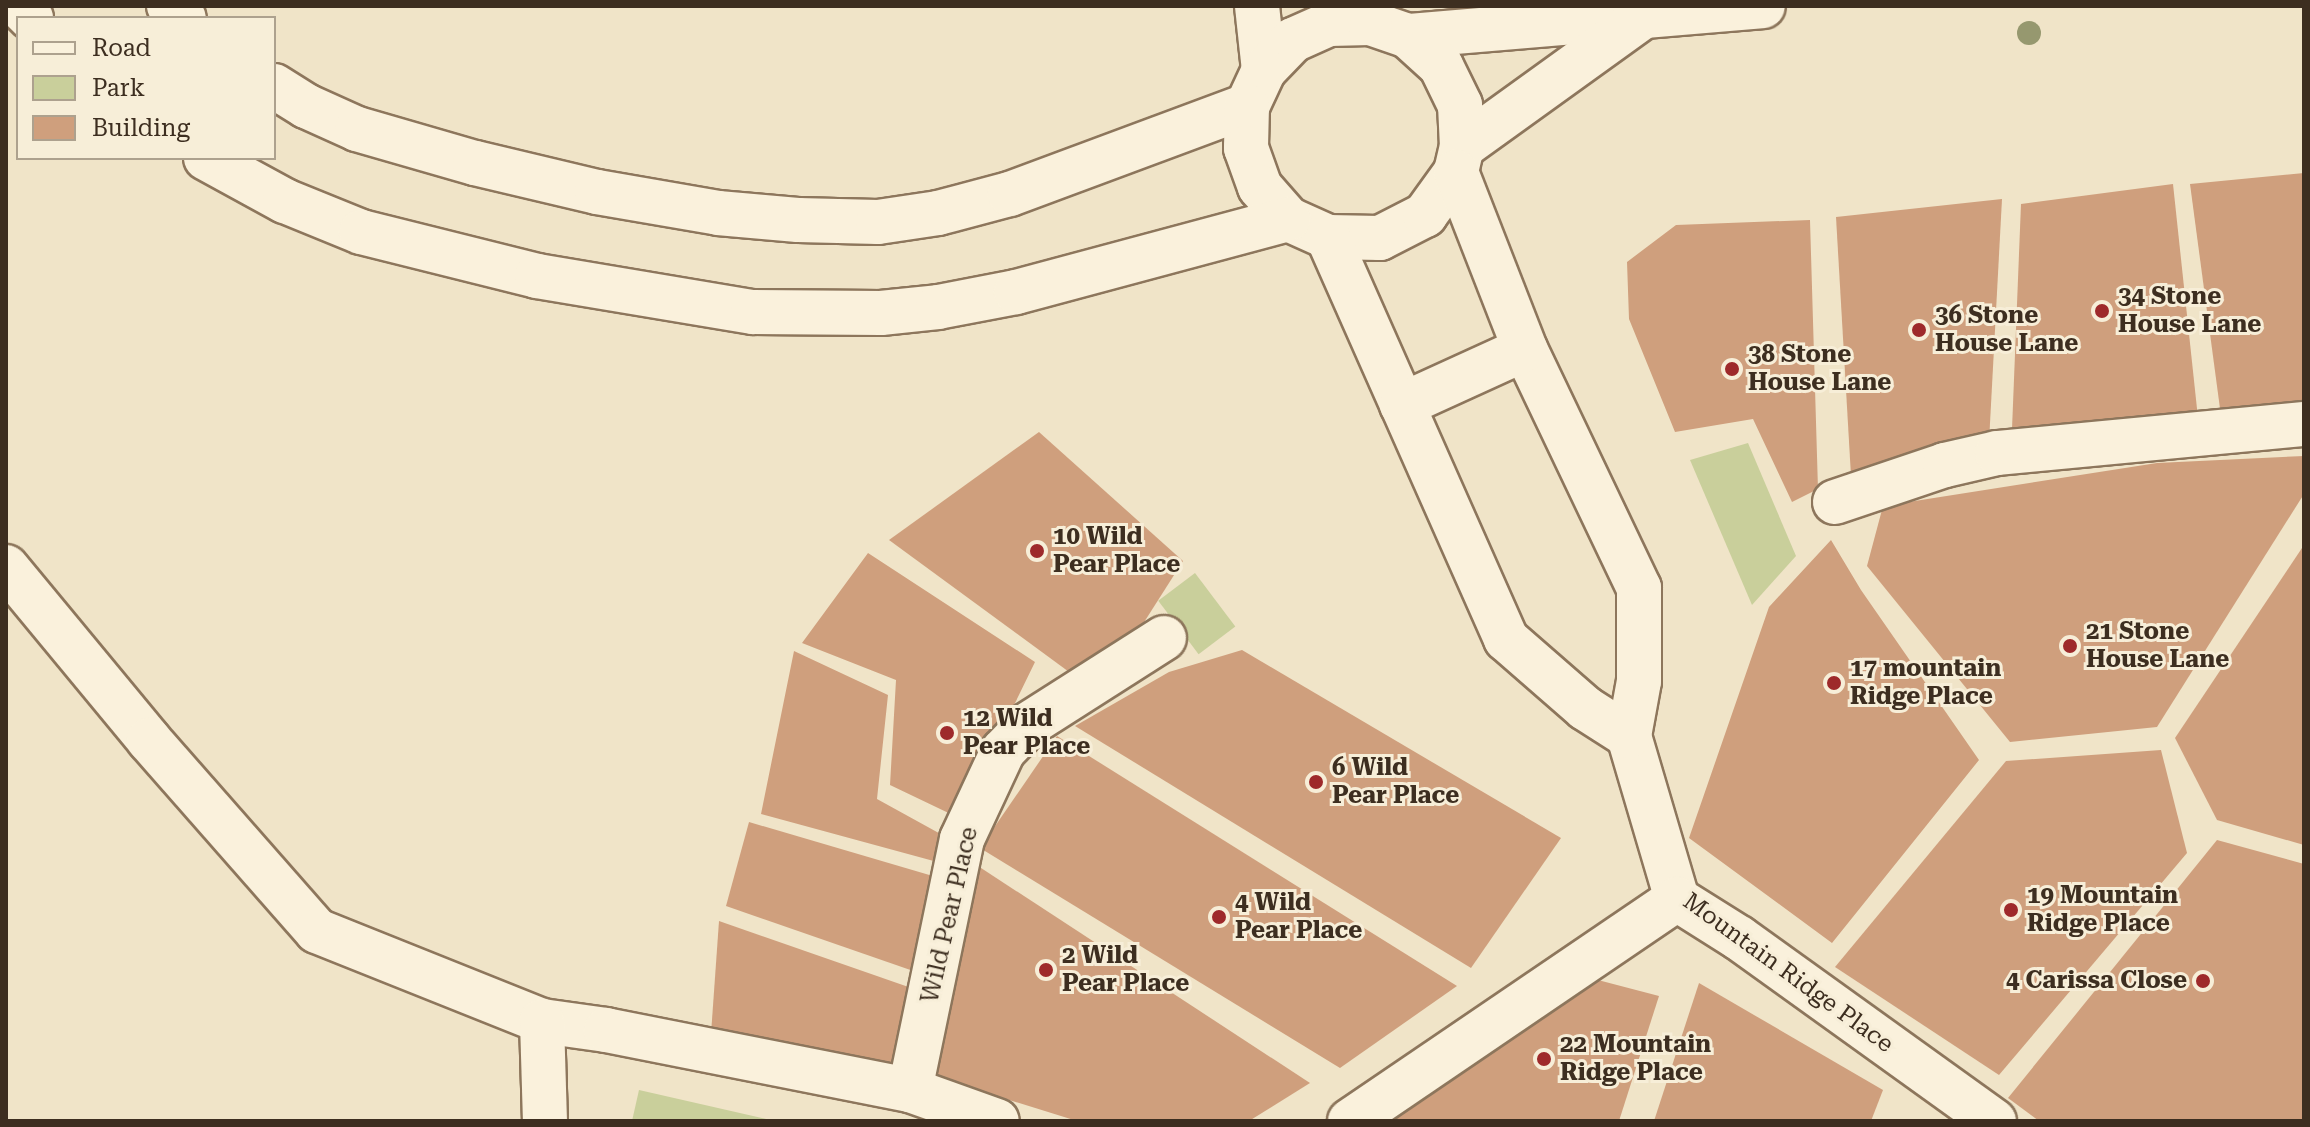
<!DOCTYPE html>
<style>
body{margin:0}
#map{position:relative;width:2310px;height:1127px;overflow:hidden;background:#f0e4c8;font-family:"Roboto Serif",serif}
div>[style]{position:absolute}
.green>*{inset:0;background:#c9cf9b;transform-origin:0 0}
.building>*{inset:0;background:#cf9f7d}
.roads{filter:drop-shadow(2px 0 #8d765c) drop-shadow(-2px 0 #8d765c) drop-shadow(0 2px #8d765c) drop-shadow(0 -2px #8d765c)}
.minor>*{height:44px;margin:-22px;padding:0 22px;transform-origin:22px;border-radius:22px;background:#faf1dc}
.trees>*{width:24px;height:24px;margin:-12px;border-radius:50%;background:#96986f}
.dots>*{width:22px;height:22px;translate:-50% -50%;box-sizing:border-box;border:4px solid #f7eed8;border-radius:50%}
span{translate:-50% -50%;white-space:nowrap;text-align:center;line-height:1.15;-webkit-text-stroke:6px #f7eed8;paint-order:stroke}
.poi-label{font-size:24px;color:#3d2e20;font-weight:700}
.left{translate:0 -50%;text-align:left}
.right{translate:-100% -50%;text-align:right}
.street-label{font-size:24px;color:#3d2e20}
.frame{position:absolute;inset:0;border:8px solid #3d2e20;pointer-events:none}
.legend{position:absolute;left:16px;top:16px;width:260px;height:144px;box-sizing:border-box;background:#f7eed8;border:2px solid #ada18e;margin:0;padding:10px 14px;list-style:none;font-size:24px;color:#3d2e20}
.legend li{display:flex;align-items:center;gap:16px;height:40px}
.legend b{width:40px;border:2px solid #ada18e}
</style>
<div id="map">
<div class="green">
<div style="clip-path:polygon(1748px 443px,1796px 556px,1752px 605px,1690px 460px)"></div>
<div style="left:1195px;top:573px;width:67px;height:46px;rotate:53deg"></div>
<div style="clip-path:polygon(639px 1090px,775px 1121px,632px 1121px)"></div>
</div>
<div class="building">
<div style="clip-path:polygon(2304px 173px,2304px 410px,2221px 416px,2190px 184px)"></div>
<div style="clip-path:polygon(2173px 184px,2198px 418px,2012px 429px,2021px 204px)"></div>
<div style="clip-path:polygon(2002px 199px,1989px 442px,1851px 476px,1836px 217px)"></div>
<div style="clip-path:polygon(1810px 220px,1818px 489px,1792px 502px,1753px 419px,1675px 432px,1629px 319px,1627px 262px,1676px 225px)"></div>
<div style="clip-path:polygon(1039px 432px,1183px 561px,1141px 627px,1080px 680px,889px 540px)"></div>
<div style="clip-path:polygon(2304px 456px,2304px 494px,2157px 727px,2010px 742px,1867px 566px,1883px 506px,2157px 463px)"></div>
<div style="clip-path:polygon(1831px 540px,1861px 590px,1979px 760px,1832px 943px,1689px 838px,1769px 607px)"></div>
<div style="clip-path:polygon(2304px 545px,2304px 845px,2217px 820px,2175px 738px)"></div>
<div style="clip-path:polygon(868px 553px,1035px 662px,959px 818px,890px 785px,896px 680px,802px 643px)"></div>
<div style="clip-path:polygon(1242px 650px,1561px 838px,1471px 968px,1075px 726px,1169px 672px)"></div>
<div style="clip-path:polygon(794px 651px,888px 695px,877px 799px,946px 837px,941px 863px,761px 814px)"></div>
<div style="clip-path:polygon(1057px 736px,1457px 986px,1340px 1068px,980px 848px)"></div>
<div style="clip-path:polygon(2161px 750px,2187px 853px,1999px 1075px,1835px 967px,2006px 761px)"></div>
<div style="clip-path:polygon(749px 822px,943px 879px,922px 974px,726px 906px)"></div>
<div style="clip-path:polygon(2217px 840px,2304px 864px,2304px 1121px,2039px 1121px,2008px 1098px)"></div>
<div style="clip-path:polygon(978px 866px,1310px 1083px,1249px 1121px,1077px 1121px,929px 1075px)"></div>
<div style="clip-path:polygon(719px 921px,920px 991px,899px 1076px,711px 1034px)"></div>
<div style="clip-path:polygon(1575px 974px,1659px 996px,1619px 1121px,1356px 1121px)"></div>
<div style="clip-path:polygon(1699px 983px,1883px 1090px,1871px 1121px,1654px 1121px)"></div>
</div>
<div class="roads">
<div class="minor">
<div style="left:19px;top:6px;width:17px;rotate:45deg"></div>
<div style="left:169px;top:6px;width:19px;rotate:39deg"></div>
<div style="left:1257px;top:6px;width:64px;rotate:83.8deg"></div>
<div style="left:1408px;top:36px;width:356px;rotate:-4.8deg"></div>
<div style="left:274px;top:86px;width:38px;rotate:32deg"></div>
<div style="left:306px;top:106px;width:56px;rotate:24.3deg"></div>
<div style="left:357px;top:129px;width:123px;rotate:16.1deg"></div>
<div style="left:475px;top:163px;width:125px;rotate:13.4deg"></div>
<div style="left:597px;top:192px;width:123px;rotate:9.8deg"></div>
<div style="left:718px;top:213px;width:80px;rotate:5deg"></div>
<div style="left:798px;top:220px;width:80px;rotate:1.4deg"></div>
<div style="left:878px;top:222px;width:61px;rotate:-8.5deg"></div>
<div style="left:938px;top:213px;width:74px;rotate:-14.8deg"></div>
<div style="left:1010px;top:194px;width:253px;rotate:-20.4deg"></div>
<div style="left:1462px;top:147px;width:42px;rotate:-92.7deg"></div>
<div style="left:1460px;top:105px;width:43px;rotate:-116deg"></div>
<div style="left:1441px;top:66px;width:45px;rotate:-137.7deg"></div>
<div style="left:1408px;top:36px;width:40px;rotate:-161.1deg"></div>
<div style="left:1370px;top:23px;width:41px;rotate:178.6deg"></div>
<div style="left:1329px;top:24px;width:39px;rotate:156deg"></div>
<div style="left:1293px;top:40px;width:42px;rotate:134deg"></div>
<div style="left:1264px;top:70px;width:40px;rotate:115deg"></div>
<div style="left:1247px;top:106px;width:42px;rotate:91.4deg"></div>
<div style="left:1246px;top:148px;width:41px;rotate:70.3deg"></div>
<div style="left:1260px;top:187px;width:43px;rotate:48.8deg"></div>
<div style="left:1288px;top:219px;width:44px;rotate:24.2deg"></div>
<div style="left:1328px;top:237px;width:52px;rotate:1.1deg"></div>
<div style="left:1380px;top:238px;width:51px;rotate:-27.1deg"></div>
<div style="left:1425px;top:215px;width:53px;rotate:-54.2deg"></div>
<div style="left:1456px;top:172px;width:26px;rotate:-77deg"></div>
<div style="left:1462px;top:147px;width:226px;rotate:-35.8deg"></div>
<div style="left:206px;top:158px;width:90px;rotate:28.6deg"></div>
<div style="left:285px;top:201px;width:82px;rotate:22.2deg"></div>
<div style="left:361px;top:232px;width:181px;rotate:14deg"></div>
<div style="left:537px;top:276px;width:219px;rotate:9.5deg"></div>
<div style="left:753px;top:312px;width:128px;rotate:0.4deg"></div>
<div style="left:881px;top:313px;width:57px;rotate:-6deg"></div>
<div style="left:938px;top:307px;width:79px;rotate:-10.9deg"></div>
<div style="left:1016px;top:292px;width:282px;rotate:-15deg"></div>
<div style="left:1456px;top:172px;width:190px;rotate:68.7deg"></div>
<div style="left:1525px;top:349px;width:265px;rotate:64.5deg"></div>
<div style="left:1639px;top:588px;width:93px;rotate:90deg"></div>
<div style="left:1639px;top:681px;width:56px;rotate:100.3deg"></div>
<div style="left:1629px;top:736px;width:170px;rotate:73.6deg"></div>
<div style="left:1677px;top:899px;width:73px;rotate:32.2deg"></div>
<div style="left:1739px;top:938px;width:314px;rotate:35.7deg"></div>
<div style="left:1328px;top:237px;width:440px;rotate:66.1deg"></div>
<div style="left:1506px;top:639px;width:105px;rotate:41.1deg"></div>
<div style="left:1585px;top:708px;width:52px;rotate:32.5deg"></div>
<div style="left:1402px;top:405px;width:135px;rotate:-24.5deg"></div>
<div style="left:1835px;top:502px;width:116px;rotate:-18.6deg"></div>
<div style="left:1945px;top:465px;width:53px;rotate:-13deg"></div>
<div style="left:1997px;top:453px;width:308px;rotate:-5.4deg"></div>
<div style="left:6px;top:567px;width:224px;rotate:50.4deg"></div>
<div style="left:149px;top:740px;width:254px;rotate:48.7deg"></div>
<div style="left:317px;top:931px;width:242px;rotate:21.8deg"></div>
<div style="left:542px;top:1021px;width:65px;rotate:8deg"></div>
<div style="left:606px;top:1030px;width:310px;rotate:11.2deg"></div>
<div style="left:910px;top:1090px;width:92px;rotate:19.6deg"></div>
<div style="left:542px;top:1021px;width:100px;rotate:88.3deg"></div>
<div style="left:910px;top:1090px;width:256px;rotate:-78.3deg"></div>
<div style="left:962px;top:839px;width:97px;rotate:-65deg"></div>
<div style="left:1003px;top:751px;width:37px;rotate:-46deg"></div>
<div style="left:1029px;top:724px;width:160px;rotate:-32.5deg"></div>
<div style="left:1350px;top:1121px;width:395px;rotate:-34.2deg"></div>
</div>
</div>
<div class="trees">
<div style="left:2029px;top:33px"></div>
</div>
<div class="dots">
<div style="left:2102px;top:311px;background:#9e2a2b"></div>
<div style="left:1919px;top:330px;background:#9e2a2b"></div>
<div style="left:1732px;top:369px;background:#9e2a2b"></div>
<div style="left:1037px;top:551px;background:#9e2a2b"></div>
<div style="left:2070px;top:646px;background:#9e2a2b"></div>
<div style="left:1834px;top:683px;background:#9e2a2b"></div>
<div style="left:947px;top:733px;background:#9e2a2b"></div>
<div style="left:1316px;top:782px;background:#9e2a2b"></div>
<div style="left:2011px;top:910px;background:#9e2a2b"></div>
<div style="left:1219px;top:917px;background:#9e2a2b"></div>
<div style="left:1046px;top:970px;background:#9e2a2b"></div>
<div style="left:2203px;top:981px;background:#9e2a2b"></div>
<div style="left:1544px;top:1059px;background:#9e2a2b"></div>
</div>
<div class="poi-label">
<span class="left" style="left:2118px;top:311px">34 Stone<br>House Lane</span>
<span class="left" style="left:1935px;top:330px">36 Stone<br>House Lane</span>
<span class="left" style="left:1748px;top:369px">38 Stone<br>House Lane</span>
<span class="left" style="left:1053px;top:551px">10 Wild<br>Pear Place</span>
<span class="left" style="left:2086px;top:646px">21 Stone<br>House Lane</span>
<span class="left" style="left:1850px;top:683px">17 mountain<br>Ridge Place</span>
<span class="left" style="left:963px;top:733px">12 Wild<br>Pear Place</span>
<span class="left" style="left:1332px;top:782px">6 Wild<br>Pear Place</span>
<span class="left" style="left:2027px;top:910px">19 Mountain<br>Ridge Place</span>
<span class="left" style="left:1235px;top:917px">4 Wild<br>Pear Place</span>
<span class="left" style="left:1062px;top:970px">2 Wild<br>Pear Place</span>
<span class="right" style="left:2187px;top:981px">4 Carissa Close</span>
<span class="left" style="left:1560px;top:1059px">22 Mountain<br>Ridge Place</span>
</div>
<div class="street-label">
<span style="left:950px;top:915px;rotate:-77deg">Wild Pear Place</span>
<span style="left:1788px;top:973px;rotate:36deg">Mountain Ridge Place</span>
</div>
<div class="frame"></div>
<ul class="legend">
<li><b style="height:10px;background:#faf1dc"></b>Road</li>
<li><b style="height:22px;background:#c9cf9b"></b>Park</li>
<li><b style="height:22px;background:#cf9f7d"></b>Building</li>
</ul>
</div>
